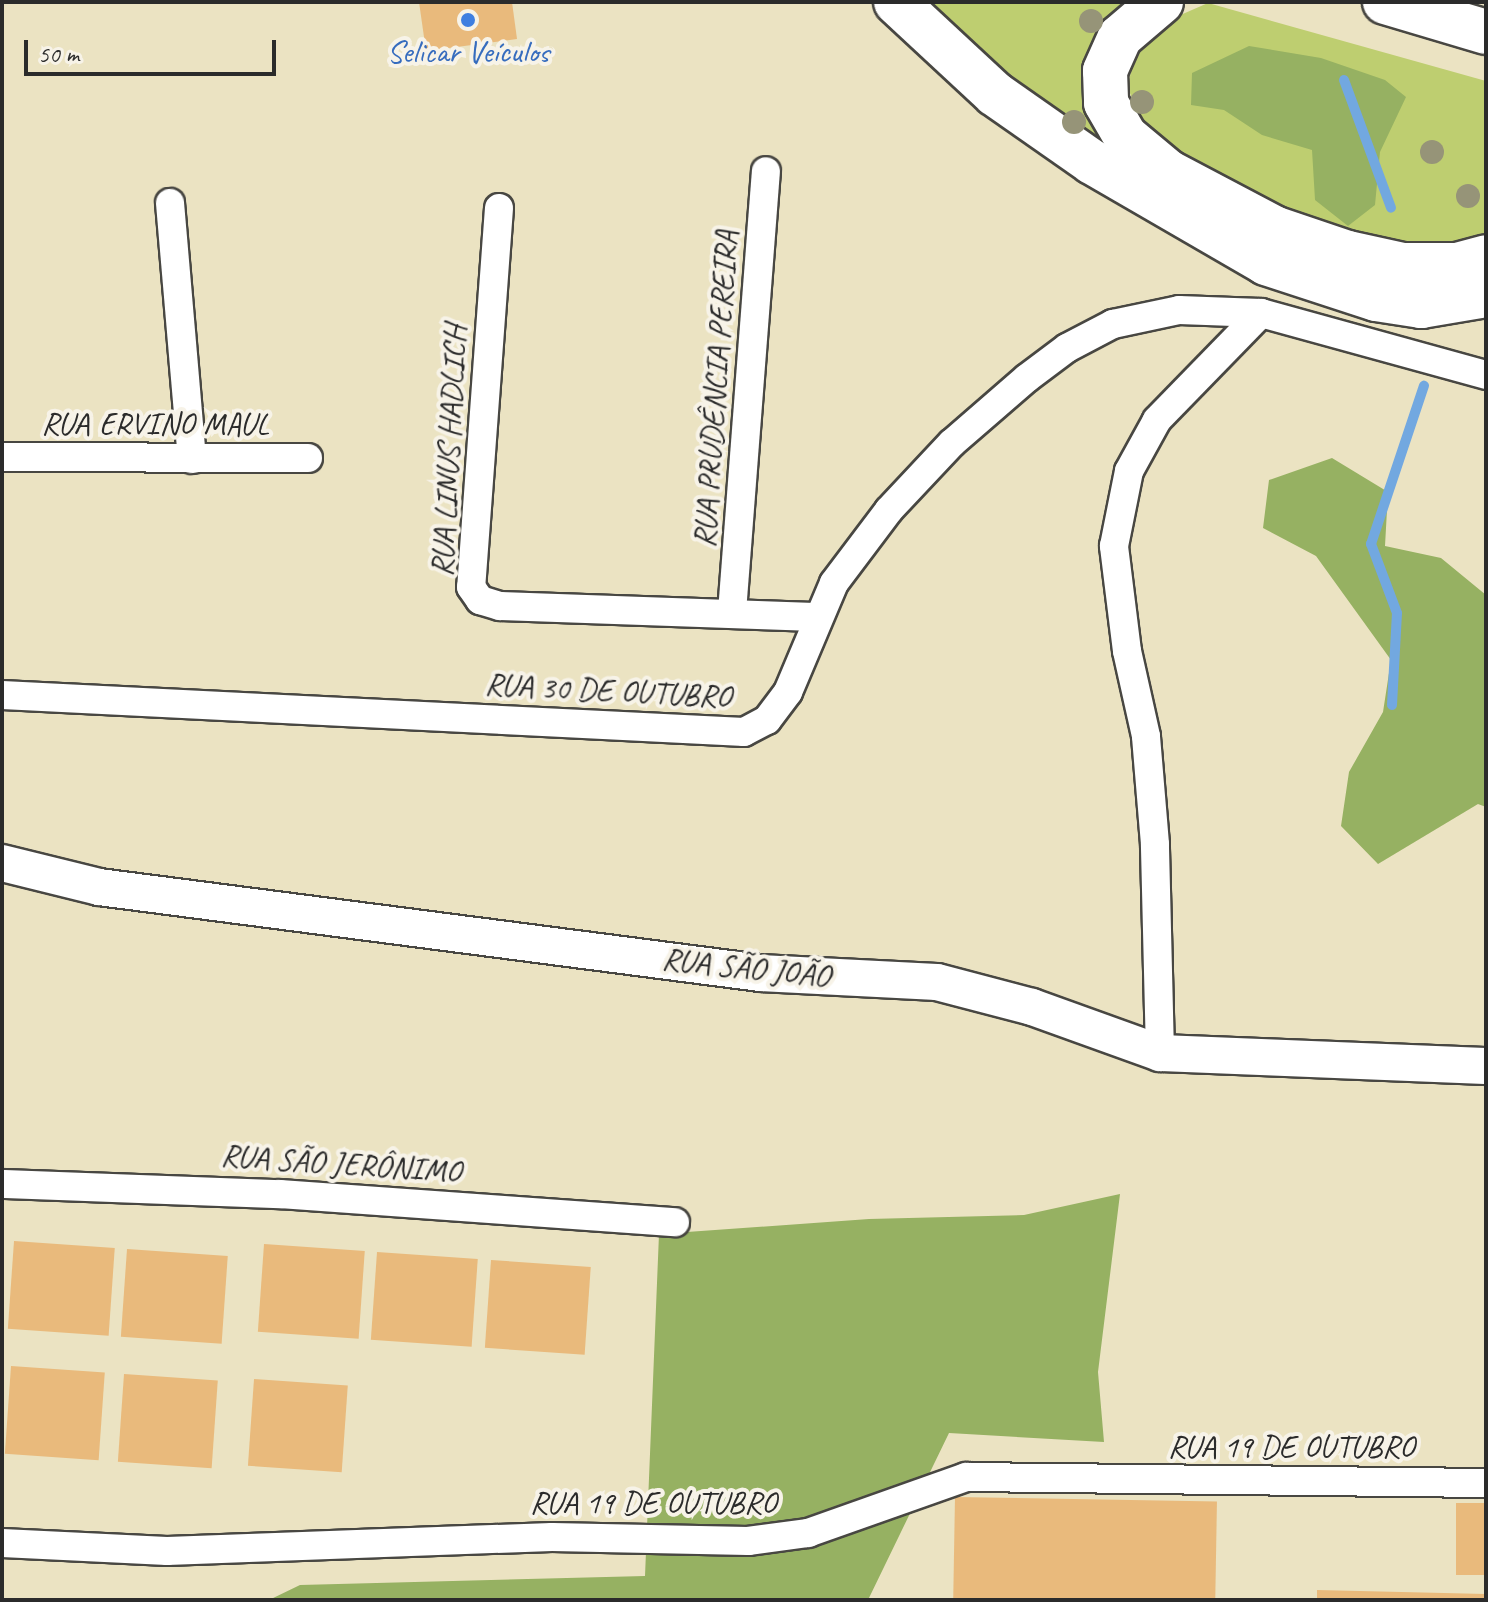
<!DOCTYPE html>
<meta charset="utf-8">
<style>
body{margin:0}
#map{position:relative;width:1488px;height:1602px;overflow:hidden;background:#ebe3c2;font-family:Caveat,sans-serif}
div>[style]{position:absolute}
.green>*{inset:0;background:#bece70}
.forest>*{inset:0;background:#96b162}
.stream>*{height:10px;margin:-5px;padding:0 5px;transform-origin:5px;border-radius:5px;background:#72a8e0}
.building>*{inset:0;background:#e9ba7c;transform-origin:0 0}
.roads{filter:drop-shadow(2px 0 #484742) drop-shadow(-2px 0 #484742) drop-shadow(0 2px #484742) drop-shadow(0 -2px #484742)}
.minor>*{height:28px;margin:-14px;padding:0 14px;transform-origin:14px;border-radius:14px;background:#fff}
.tertiary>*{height:36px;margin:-18px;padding:0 18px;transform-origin:18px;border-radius:18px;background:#fff}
.primary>*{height:44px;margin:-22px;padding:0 22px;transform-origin:22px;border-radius:22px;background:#fff}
.trees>*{width:24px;height:24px;margin:-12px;border-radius:50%;background:#969478}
.dots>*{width:22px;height:22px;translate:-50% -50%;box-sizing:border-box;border:4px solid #f7f3e8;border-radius:50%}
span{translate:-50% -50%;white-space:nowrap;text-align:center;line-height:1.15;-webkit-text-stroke:8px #f7f3e8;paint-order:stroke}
.shop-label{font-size:32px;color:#366cbe}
.street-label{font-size:32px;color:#2b2b2b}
.frame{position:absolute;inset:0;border:4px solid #2b2b2b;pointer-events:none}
.scale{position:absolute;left:24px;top:40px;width:252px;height:36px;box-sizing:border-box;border:4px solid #2b2b2b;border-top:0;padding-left:10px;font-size:24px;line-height:28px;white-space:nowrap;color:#2b2b2b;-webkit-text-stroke:6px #f7f3e8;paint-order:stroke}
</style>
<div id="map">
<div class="green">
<div style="clip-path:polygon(920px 2px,1147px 2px,1090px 113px,1110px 160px,1058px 124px)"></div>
<div style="clip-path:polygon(1208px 3px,1486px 81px,1486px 242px,1418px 252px,1354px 239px,1182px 160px,1142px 124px,1128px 88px,1134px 52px,1162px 23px)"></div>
</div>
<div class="forest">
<div style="clip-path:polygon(1249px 46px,1321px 58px,1385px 80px,1406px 97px,1380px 152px,1375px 205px,1348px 226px,1315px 200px,1312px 150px,1262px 135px,1224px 110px,1191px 105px,1192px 73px)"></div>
<div style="clip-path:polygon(1332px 458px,1388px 492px,1385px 546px,1441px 558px,1486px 595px,1486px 807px,1478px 804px,1378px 864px,1341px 826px,1349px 772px,1383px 712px,1391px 660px,1316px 556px,1263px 528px,1269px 480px)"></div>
<div style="clip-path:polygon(1120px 1194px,1098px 1372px,1104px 1442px,949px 1433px,868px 1600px,269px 1600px,300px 1585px,645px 1576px,659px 1234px,869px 1219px,1024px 1215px)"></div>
</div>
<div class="stream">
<div style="left:1344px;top:80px;width:136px;rotate:69.8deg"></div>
<div style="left:1392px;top:705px;width:92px;rotate:-86.9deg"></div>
<div style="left:1397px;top:613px;width:74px;rotate:-110.6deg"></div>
<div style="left:1371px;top:544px;width:167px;rotate:-71.5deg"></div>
</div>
<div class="building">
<div style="clip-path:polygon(419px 2px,512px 2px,517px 39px,426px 51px)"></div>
<div style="left:14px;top:1241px;width:101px;height:88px;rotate:4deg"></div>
<div style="left:264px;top:1244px;width:101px;height:88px;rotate:4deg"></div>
<div style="left:127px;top:1249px;width:101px;height:88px;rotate:4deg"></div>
<div style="left:377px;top:1252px;width:101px;height:88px;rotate:4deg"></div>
<div style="left:491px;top:1260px;width:100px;height:88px;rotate:4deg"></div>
<div style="left:11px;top:1366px;width:94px;height:88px;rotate:4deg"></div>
<div style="left:124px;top:1374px;width:94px;height:88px;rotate:4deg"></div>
<div style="left:254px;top:1379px;width:94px;height:87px;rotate:4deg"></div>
<div style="left:955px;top:1497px;width:262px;height:103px;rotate:1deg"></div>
<div style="left:1456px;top:1503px;width:30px;height:72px"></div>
<div style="clip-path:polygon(1317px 1590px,1486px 1594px,1486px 1600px,1317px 1600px)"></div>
</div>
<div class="roads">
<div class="minor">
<div style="left:170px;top:203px;width:257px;rotate:85.1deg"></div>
<div style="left:499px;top:208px;width:380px;rotate:94.2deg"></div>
<div style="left:471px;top:587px;width:16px;rotate:55deg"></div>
<div style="left:480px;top:600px;width:21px;rotate:17deg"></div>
<div style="left:500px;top:606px;width:315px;rotate:2deg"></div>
<div style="left:2px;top:457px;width:306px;rotate:0.2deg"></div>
<div style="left:732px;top:612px;width:442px;rotate:-85.6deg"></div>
<div style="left:2px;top:695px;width:743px;rotate:2.85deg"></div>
<div style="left:744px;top:732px;width:26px;rotate:-28deg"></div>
<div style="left:767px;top:720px;width:35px;rotate:-53deg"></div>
<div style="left:788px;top:692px;width:118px;rotate:-67.1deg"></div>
<div style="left:834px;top:583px;width:91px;rotate:-53deg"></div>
<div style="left:889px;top:510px;width:92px;rotate:-46.8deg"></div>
<div style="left:952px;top:443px;width:99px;rotate:-40.9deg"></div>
<div style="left:1027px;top:378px;width:50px;rotate:-36.9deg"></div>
<div style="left:1067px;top:348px;width:52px;rotate:-27.6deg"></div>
<div style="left:1113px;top:324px;width:67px;rotate:-12deg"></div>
<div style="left:1179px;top:310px;width:82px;rotate:2.1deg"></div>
<div style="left:1261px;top:313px;width:233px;rotate:15.4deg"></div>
<div style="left:1160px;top:1053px;width:209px;rotate:-91.4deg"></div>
<div style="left:1155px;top:844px;width:108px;rotate:-94.8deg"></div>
<div style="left:1146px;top:736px;width:87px;rotate:-102.6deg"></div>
<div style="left:1127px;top:651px;width:106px;rotate:-97.1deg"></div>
<div style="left:1114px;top:546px;width:76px;rotate:-78.7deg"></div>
<div style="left:1129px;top:471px;width:58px;rotate:-61.2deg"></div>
<div style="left:1157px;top:420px;width:149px;rotate:-45.8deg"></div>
<div style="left:2px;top:1184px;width:278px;rotate:2.1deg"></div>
<div style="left:280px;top:1194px;width:396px;rotate:4.1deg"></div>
<div style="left:2px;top:1543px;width:165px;rotate:2.8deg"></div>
<div style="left:167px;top:1551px;width:385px;rotate:-2.1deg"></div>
<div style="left:552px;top:1537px;width:196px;rotate:1.2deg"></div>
<div style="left:748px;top:1541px;width:61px;rotate:-7.6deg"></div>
<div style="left:808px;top:1533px;width:168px;rotate:-19.5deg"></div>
<div style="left:966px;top:1477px;width:520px;rotate:0.66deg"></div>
</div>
<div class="tertiary">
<div style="left:2px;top:863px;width:100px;rotate:13.9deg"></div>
<div style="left:99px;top:887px;width:667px;rotate:7.41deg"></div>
<div style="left:760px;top:973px;width:177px;rotate:2.9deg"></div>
<div style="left:937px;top:982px;width:98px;rotate:14.7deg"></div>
<div style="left:1032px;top:1007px;width:136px;rotate:19.8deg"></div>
<div style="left:1160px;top:1053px;width:326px;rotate:2.3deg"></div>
</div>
<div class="primary">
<div style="left:896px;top:2px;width:135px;rotate:42.9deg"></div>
<div style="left:995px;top:94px;width:118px;rotate:35deg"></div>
<div style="left:1092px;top:162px;width:201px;rotate:30.1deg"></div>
<div style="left:1266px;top:263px;width:116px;rotate:18.1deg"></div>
<div style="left:1376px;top:299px;width:46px;rotate:8.8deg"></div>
<div style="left:1421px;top:306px;width:66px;rotate:-9.6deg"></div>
<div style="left:1161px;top:2px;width:54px;rotate:139.5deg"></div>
<div style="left:1120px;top:37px;width:37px;rotate:114deg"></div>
<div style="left:1105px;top:71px;width:32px;rotate:88deg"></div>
<div style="left:1106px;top:103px;width:39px;rotate:60deg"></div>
<div style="left:1126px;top:137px;width:55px;rotate:39.8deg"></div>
<div style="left:1168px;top:172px;width:120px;rotate:27.8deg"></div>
<div style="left:1274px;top:228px;width:78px;rotate:18.7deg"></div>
<div style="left:1348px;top:253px;width:56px;rotate:12.3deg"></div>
<div style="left:1403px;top:265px;width:54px"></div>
<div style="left:1457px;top:265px;width:30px;rotate:-15deg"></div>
<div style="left:1385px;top:2px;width:105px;rotate:16.5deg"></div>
</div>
</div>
<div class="trees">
<div style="left:1091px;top:21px"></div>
<div style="left:1142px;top:102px"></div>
<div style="left:1074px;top:122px"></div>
<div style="left:1432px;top:152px"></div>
<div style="left:1468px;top:196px"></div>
</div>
<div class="dots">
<div style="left:468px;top:20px;background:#3f7fe0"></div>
</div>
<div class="shop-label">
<span style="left:468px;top:52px">Selicar Veículos</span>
</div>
<div class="street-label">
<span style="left:716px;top:389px;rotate:-86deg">RUA PRUDÊNCIA PEREIRA</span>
<span style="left:155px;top:424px">RUA ERVINO MAUL</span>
<span style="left:449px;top:451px;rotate:-87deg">RUA LINUS HADLICH</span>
<span style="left:608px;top:691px;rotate:3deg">RUA 30 DE OUTUBRO</span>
<span style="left:746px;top:968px;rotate:6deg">RUA SÃO JOÃO</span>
<span style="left:341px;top:1164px;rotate:4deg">RUA SÃO JERÔNIMO</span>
<span style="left:1291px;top:1447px">RUA 19 DE OUTUBRO</span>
<span style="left:653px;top:1503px">RUA 19 DE OUTUBRO</span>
</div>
<div class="frame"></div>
<div class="scale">50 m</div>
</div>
